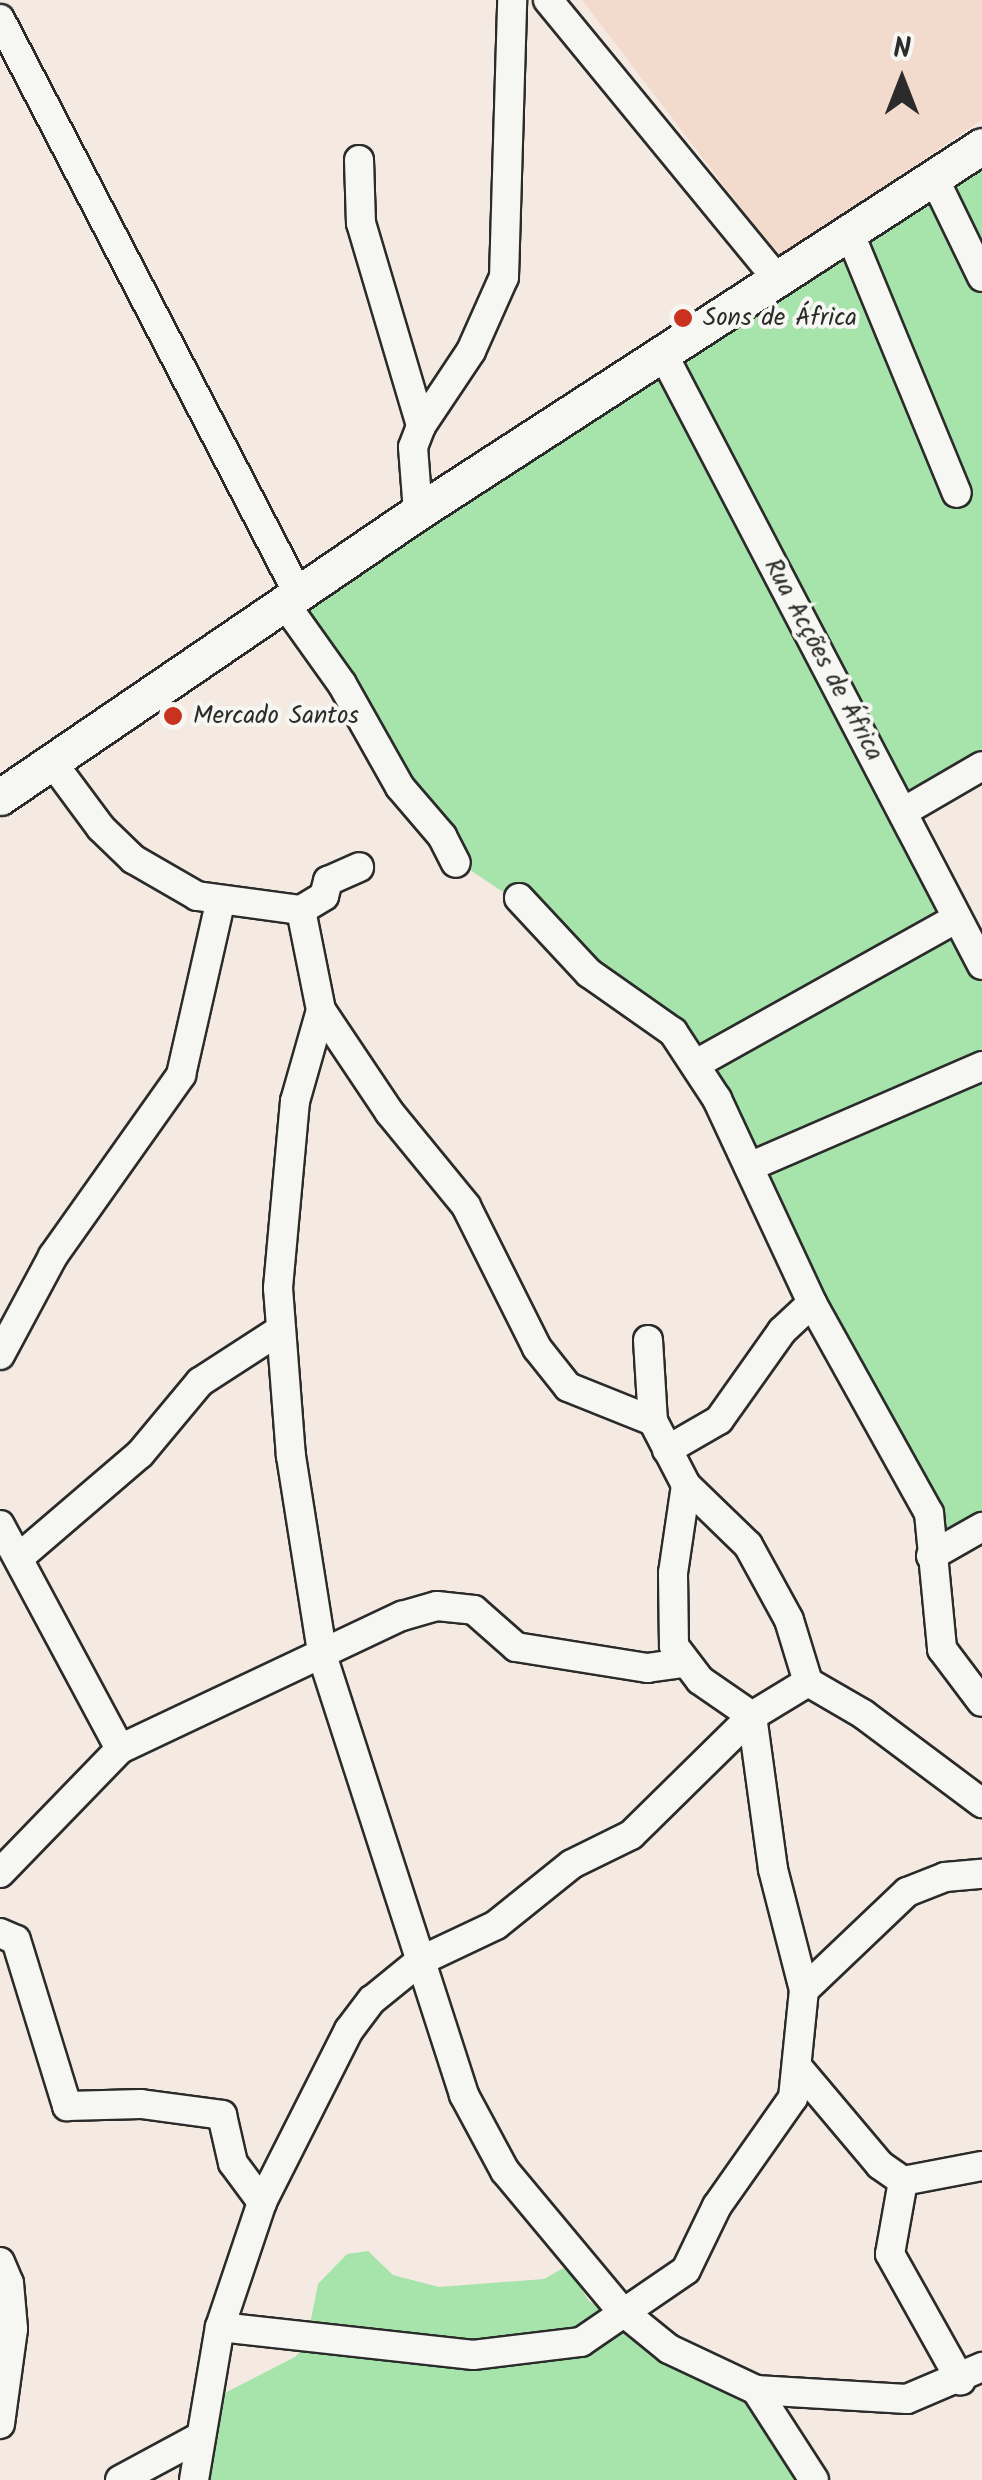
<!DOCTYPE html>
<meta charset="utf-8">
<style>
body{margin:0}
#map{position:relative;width:982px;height:2480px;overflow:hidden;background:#f4eae1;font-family:Kalam,sans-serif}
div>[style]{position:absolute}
.built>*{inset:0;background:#f2dbcd}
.green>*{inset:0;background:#a6e4ab}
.roads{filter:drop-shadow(2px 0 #2b2b2b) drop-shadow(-2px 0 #2b2b2b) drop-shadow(0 2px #2b2b2b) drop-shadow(0 -2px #2b2b2b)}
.minor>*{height:28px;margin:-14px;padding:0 14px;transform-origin:14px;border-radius:14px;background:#f6f6f2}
.major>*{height:35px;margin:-17.5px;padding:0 17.5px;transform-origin:17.5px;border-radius:17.5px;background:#f6f6f2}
.dots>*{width:28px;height:28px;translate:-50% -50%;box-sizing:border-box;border:5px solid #f6f6f2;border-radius:50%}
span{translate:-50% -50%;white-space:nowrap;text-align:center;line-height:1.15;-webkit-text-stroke:8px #f6f6f2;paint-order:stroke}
.poi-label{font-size:25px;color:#2b2b2b}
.left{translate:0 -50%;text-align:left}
.street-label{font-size:25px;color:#2b2b2b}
.north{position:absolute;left:852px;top:30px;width:100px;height:100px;-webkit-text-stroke:8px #f6f6f2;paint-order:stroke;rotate:0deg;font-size:28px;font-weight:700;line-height:40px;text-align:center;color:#2b2b2b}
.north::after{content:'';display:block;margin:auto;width:35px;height:45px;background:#2b2b2b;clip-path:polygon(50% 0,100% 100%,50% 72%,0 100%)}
</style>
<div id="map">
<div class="built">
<div style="clip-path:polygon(582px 0,982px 0,982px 120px,779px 258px)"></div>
</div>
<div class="green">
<div style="clip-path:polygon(982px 164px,982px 763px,905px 803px,982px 949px,982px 1524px,936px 1545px,680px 1046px,520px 903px,461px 864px,298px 616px)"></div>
<div style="clip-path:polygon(368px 2251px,393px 2275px,439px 2287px,544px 2279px,567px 2266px,589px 2301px,748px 2397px,810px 2480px,199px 2480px,219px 2396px,295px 2357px,306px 2345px,318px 2284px,347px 2254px)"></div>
</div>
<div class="roads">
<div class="minor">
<div style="left:548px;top:0;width:364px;rotate:50.6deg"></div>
<div style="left:0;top:19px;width:649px;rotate:62.57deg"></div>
<div style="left:359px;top:160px;width:63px;rotate:88.2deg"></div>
<div style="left:361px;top:223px;width:212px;rotate:73.5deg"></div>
<div style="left:934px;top:178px;width:110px;rotate:64.1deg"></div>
<div style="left:850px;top:234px;width:280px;rotate:67.6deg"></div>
<div style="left:664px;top:356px;width:687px;rotate:62.43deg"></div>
<div style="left:418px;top:512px;width:65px;rotate:-94.4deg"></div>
<div style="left:413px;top:447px;width:22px;rotate:-69deg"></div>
<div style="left:421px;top:426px;width:90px;rotate:-56.3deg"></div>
<div style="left:471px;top:351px;width:81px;rotate:-66deg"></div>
<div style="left:504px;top:277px;width:277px;rotate:-88.3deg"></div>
<div style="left:285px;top:604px;width:98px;rotate:54.5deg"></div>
<div style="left:342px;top:684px;width:118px;rotate:60.6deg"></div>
<div style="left:400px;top:787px;width:65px;rotate:49.4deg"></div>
<div style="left:442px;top:836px;width:30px;rotate:63deg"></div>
<div style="left:52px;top:762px;width:82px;rotate:53.4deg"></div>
<div style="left:101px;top:828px;width:45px;rotate:44.1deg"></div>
<div style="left:133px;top:859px;width:74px;rotate:30deg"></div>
<div style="left:197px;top:896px;width:105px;rotate:7.7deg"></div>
<div style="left:301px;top:910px;width:27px;rotate:-31deg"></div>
<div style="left:324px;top:896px;width:16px;rotate:-75deg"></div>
<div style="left:328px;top:881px;width:34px;rotate:-24deg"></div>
<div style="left:903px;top:812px;width:91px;rotate:-30.2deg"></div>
<div style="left:519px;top:898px;width:103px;rotate:47deg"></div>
<div style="left:589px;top:973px;width:103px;rotate:35.1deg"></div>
<div style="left:673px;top:1032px;width:80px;rotate:56.7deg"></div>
<div style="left:717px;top:1099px;width:225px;rotate:65deg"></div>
<div style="left:812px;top:1303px;width:240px;rotate:60.9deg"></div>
<div style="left:929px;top:1513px;width:137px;rotate:84.5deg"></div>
<div style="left:942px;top:1649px;width:66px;rotate:53deg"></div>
<div style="left:301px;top:910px;width:102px;rotate:78.7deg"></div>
<div style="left:321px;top:1010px;width:124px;rotate:56.2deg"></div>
<div style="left:390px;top:1113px;width:120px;rotate:50.7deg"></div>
<div style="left:466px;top:1206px;width:159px;rotate:63.4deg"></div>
<div style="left:537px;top:1348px;width:50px;rotate:51.5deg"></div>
<div style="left:568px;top:1387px;width:92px;rotate:21.8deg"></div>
<div style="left:321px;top:1010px;width:95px;rotate:105.9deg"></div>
<div style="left:295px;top:1101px;width:188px;rotate:95.2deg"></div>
<div style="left:278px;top:1288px;width:169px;rotate:85.6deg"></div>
<div style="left:291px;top:1456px;width:205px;rotate:81deg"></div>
<div style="left:323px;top:1658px;width:459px;rotate:72.1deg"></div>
<div style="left:464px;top:2095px;width:86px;rotate:61.7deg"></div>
<div style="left:505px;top:2171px;width:181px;rotate:50.2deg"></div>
<div style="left:621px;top:2310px;width:62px;rotate:39.1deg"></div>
<div style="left:669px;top:2349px;width:96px;rotate:25.2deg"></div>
<div style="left:756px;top:2390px;width:151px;rotate:3.4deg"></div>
<div style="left:907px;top:2399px;width:82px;rotate:-23.1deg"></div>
<div style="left:696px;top:1064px;width:299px;rotate:-29.2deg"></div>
<div style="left:749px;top:1167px;width:254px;rotate:-23.4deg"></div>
<div style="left:648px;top:1340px;width:81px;rotate:86.5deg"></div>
<div style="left:653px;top:1421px;width:72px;rotate:62.7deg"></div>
<div style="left:686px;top:1485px;width:86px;rotate:44.1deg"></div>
<div style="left:748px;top:1545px;width:85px;rotate:61.3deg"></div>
<div style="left:789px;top:1620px;width:65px;rotate:73deg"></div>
<div style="left:808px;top:1682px;width:64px;rotate:30.2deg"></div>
<div style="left:863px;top:1714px;width:149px;rotate:36.8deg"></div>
<div style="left:0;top:1355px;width:112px;rotate:-61.8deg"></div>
<div style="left:53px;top:1256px;width:222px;rotate:-54.7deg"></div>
<div style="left:181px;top:1075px;width:176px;rotate:-77.2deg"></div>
<div style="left:667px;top:1450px;width:60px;rotate:-30deg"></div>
<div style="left:719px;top:1420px;width:109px;rotate:-54.7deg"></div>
<div style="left:782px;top:1331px;width:41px;rotate:-43deg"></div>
<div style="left:0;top:1525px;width:254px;rotate:61.8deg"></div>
<div style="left:22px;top:1555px;width:155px;rotate:-40.6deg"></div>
<div style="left:140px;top:1454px;width:94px;rotate:-50.2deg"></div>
<div style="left:200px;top:1382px;width:92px;rotate:-33deg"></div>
<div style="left:931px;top:1556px;width:59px;rotate:-29.6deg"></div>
<div style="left:0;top:1873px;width:173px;rotate:-45.9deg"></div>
<div style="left:120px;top:1749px;width:312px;rotate:-25.3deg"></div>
<div style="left:402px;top:1616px;width:36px;rotate:-16deg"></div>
<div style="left:437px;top:1606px;width:37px;rotate:6deg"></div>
<div style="left:474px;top:1610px;width:56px;rotate:41.4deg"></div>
<div style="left:516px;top:1647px;width:133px;rotate:9.1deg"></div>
<div style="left:647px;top:1668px;width:35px;rotate:-8deg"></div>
<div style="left:0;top:1933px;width:17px;rotate:24deg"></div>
<div style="left:16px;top:1940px;width:174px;rotate:72.9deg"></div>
<div style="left:67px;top:2106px;width:74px;rotate:-1.5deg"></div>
<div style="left:141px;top:2104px;width:82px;rotate:7.7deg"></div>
<div style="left:222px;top:2115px;width:49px;rotate:77.1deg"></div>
<div style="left:233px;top:2163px;width:49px;rotate:53.4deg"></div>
<div style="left:804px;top:1990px;width:142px;rotate:-43.6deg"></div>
<div style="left:907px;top:1892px;width:41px;rotate:-21.5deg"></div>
<div style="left:945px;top:1877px;width:37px;rotate:-5deg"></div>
<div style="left:800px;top:2070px;width:124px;rotate:49.9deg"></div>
<div style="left:880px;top:2165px;width:28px;rotate:35deg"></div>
<div style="left:903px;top:2181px;width:80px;rotate:-10.8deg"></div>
<div style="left:903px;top:2181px;width:74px;rotate:100.1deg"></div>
<div style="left:890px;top:2254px;width:145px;rotate:60.8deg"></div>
<div style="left:0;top:2262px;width:23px;rotate:67deg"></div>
<div style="left:9px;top:2283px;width:46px;rotate:85deg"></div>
<div style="left:13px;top:2329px;width:96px;rotate:97.8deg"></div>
<div style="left:220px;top:2327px;width:255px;rotate:6.3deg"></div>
<div style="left:473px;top:2355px;width:109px;rotate:-6.9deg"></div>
<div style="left:581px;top:2342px;width:127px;rotate:-34.4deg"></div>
<div style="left:686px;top:2270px;width:71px;rotate:-64.2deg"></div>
<div style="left:717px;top:2206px;width:132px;rotate:-54.9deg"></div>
<div style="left:793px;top:2098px;width:109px;rotate:-84.2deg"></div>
<div style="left:804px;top:1990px;width:125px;rotate:-104.4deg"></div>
<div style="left:773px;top:1869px;width:154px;rotate:-97.8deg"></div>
<div style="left:752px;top:1716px;width:63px;rotate:-145.3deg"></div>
<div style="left:700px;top:1680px;width:43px;rotate:-127.4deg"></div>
<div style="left:674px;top:1646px;width:73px;rotate:-90.8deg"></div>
<div style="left:673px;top:1573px;width:89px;rotate:-81.6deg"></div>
<div style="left:756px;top:2390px;width:107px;rotate:57.2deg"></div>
<div style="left:120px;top:2480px;width:91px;rotate:-28.3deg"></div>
<div style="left:194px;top:2480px;width:155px;rotate:-80.4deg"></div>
<div style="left:220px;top:2327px;width:132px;rotate:-71.4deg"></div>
<div style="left:262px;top:2202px;width:193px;rotate:-63.2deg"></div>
<div style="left:349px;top:2030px;width:38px;rotate:-53deg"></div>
<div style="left:372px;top:2000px;width:62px;rotate:-39.1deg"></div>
<div style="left:420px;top:1961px;width:84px;rotate:-25.3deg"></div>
<div style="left:496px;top:1925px;width:97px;rotate:-38.8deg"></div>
<div style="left:572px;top:1864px;width:66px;rotate:-26.2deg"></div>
<div style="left:631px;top:1835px;width:170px;rotate:-44.5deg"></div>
<div style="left:752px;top:1716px;width:66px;rotate:-31.3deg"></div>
</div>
<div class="major">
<div style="left:0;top:797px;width:506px;rotate:-34.29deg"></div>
<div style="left:418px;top:512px;width:672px;rotate:-32.98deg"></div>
</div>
</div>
<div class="dots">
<div style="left:683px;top:318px;background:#c8321e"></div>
<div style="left:173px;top:716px;background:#c8321e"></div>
</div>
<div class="poi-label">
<span class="left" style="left:703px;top:318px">Sons de África</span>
<span class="left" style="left:193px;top:716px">Mercado Santos</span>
</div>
<div class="street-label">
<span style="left:823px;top:660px;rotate:62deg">Rua Acções de África</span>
</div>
<div class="north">N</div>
</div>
